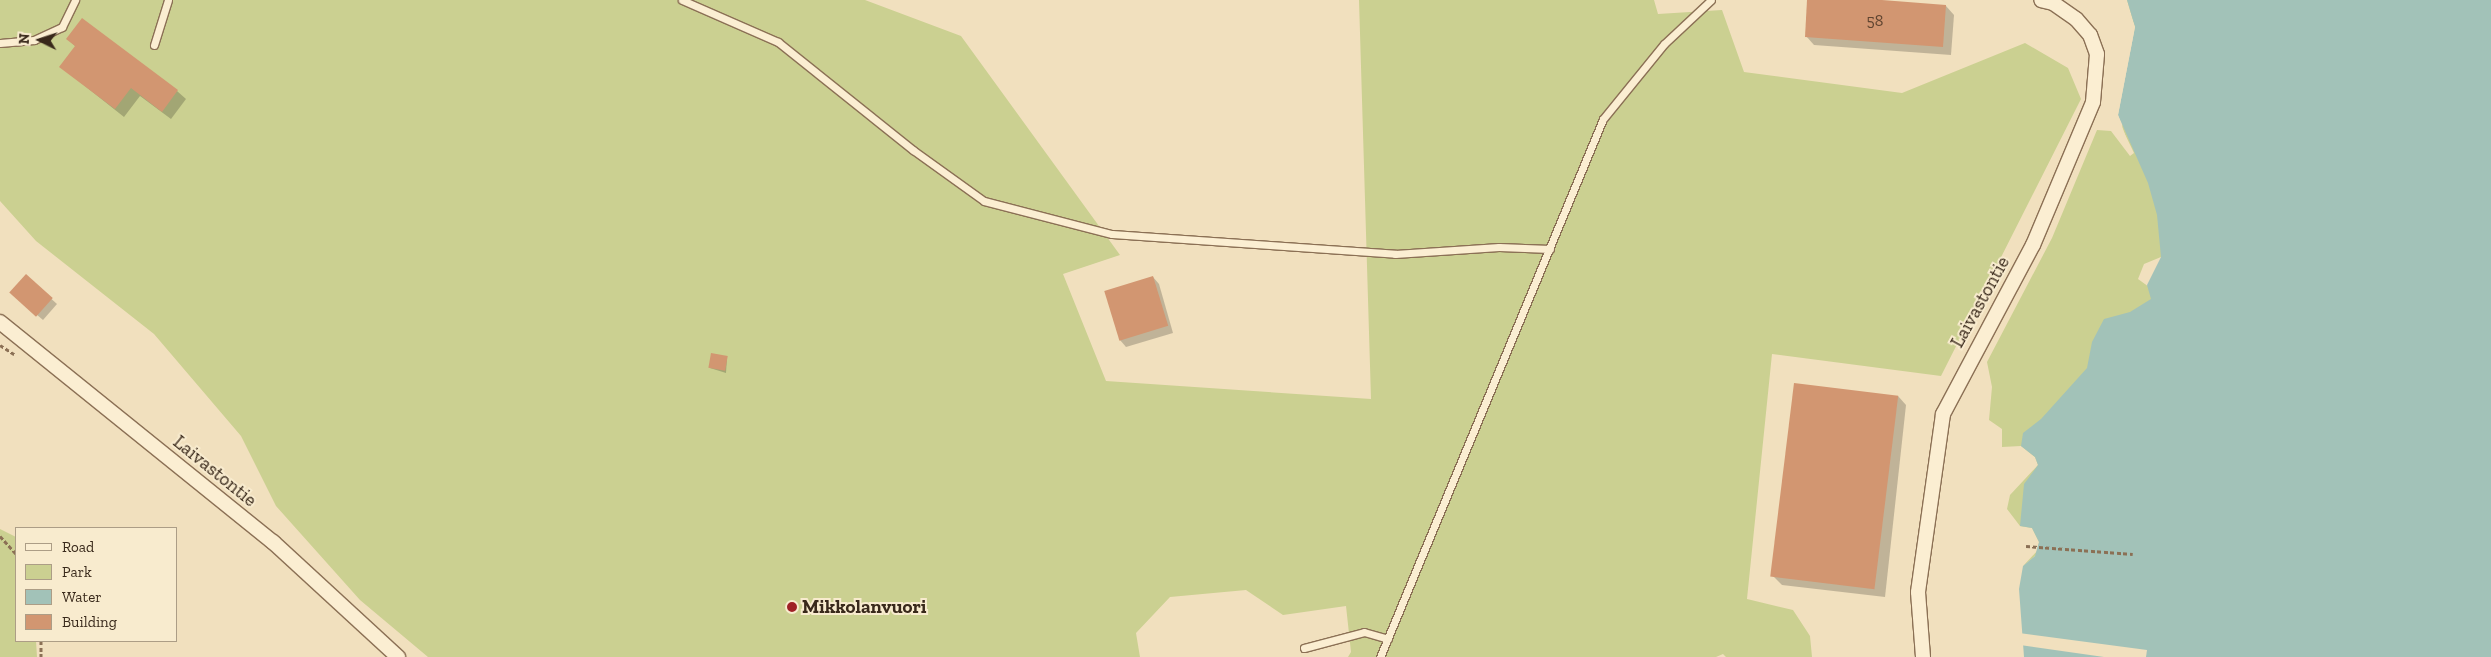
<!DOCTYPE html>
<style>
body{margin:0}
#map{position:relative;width:2491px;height:657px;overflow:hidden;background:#f1e0be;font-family:"Zilla Slab",serif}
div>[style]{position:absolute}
.green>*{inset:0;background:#cbd091}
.water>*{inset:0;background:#a2c2b8}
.pier>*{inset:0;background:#f1e0be}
.shadow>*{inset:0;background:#0003}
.building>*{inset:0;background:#d29671;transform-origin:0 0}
.path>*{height:3px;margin-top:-1.5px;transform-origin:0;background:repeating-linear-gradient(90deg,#8b7055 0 4px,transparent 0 6.5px)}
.roads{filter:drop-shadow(1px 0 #8b7055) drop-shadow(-1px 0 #8b7055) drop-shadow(0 1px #8b7055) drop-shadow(0 -1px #8b7055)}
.lane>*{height:7px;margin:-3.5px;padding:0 3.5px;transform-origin:3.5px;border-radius:3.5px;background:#fbeed2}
.street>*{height:14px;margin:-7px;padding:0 7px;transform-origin:7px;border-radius:7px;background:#fbeed2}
.dots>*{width:14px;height:14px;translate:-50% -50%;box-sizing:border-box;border:2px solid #f8ebce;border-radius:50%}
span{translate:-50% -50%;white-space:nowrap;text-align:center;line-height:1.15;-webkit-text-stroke:4px #f8ebce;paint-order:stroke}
.number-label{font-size:16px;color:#5f4430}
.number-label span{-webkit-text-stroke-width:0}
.street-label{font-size:19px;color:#39291b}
.poi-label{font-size:19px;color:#39291b;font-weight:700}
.left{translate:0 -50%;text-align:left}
.legend{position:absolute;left:15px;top:527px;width:162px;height:115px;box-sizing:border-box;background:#f8ebce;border:1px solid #ac9d86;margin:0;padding:6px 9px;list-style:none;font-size:15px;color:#39291b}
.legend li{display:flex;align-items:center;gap:10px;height:25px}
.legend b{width:25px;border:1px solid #ac9d86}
.north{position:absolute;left:15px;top:15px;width:50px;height:50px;-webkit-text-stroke:4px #f8ebce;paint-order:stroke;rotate:274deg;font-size:14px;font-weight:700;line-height:20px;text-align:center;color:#39291b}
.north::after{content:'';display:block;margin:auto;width:18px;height:22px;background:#39291b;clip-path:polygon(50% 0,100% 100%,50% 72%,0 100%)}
</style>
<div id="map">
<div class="green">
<div style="clip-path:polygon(0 0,865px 0,961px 36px,1120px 255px,1063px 274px,1106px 381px,1371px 399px,1359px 0,1654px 0,1658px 14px,1722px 10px,1744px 72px,1902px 93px,2025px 43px,2068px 68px,2081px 99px,1941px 376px,1772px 354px,1747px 599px,1793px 610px,1810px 636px,1812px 657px,1726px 657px,1723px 654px,1716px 657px,1348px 657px,1351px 652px,1346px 606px,1283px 615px,1246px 590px,1170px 597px,1136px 633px,1140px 657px,428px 657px,360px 600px,276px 506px,241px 436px,154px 334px,36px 241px,0 201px)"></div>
<div style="clip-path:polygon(2127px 0,2149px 0,2197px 260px,2161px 257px,2144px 264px,2138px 279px,2156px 292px,2063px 533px,2023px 566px,2038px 550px,2039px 542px,2032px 528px,2020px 526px,2007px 509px,2010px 495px,2038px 465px,2035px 457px,2021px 446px,2002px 447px,2002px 429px,1989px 420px,1992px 387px,1987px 362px,2052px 238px,2097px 130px,2111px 131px,2130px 156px,2134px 153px,2122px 128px,2135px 27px)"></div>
<div style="clip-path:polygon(0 529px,16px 537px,16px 641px,36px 641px,37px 657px,0 657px)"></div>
</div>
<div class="water">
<div style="clip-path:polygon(2127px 0,2491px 0,2491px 657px,2024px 657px,2019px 589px,2023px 566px,2035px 556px,2039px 542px,2032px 528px,2020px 526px,2024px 484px,2038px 465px,2035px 457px,2021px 446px,2023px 433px,2041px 419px,2087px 368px,2092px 342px,2104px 319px,2130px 312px,2151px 299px,2147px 285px,2161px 257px,2157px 215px,2148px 183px,2118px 115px,2135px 27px)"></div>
</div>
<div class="pier">
<div style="clip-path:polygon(2125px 0,2135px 27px,2118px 115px,2132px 154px,2115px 115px,2133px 27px)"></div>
<div style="clip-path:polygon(2019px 633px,2147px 650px,2146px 657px,2104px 657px,2020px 645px)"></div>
</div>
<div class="shadow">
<div style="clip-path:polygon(1809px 0,1865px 0,1946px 6px,1954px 15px,1951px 55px,1814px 45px,1806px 36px)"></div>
<div style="clip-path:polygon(68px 39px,177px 91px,186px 99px,171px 119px,140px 96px,124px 117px,61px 67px,76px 47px)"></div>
<div style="clip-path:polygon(26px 276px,57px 304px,43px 320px,16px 297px)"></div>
<div style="clip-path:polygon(1153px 277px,1159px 284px,1173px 333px,1126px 347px,1120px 340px)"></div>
<div style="clip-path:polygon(727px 358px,726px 373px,710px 368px)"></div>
<div style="clip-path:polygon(1898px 396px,1906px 405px,1885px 597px,1782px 585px,1773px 576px)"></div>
</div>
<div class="building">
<div style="clip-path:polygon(1807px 0,1882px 0,1946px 5px,1943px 47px,1805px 37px)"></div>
<div style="clip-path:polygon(82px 18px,178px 90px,162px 112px,131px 88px,115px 109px,59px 67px,75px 46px,66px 39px)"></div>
<div style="left:26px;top:274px;width:36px;height:25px;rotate:42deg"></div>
<div style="left:1153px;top:276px;width:52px;height:51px;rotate:73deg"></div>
<div style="left:711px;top:353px;width:17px;height:15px;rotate:10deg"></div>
<div style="left:1794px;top:383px;width:105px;height:195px;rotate:7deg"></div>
</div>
<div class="path">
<div style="left:0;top:345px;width:17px;rotate:33deg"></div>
<div style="left:0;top:536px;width:24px;rotate:48deg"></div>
<div style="left:2026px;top:546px;width:107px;rotate:4.3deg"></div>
<div style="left:41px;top:641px;width:16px;rotate:90deg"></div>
</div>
<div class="roads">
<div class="lane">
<div style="left:682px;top:0;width:105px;rotate:23.6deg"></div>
<div style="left:778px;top:42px;width:173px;rotate:38.7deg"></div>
<div style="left:913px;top:150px;width:87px;rotate:35.7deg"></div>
<div style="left:984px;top:201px;width:132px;rotate:14.5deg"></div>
<div style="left:1112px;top:234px;width:284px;rotate:4deg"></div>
<div style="left:1395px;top:254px;width:104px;rotate:-3.9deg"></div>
<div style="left:1499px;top:247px;width:51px;rotate:2.2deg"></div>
<div style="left:0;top:43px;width:34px;rotate:-5deg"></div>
<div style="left:34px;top:40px;width:31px;rotate:-25deg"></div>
<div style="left:62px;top:27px;width:30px;rotate:-64deg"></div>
<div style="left:154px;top:45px;width:47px;rotate:-72.7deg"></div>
<div style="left:1304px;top:648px;width:62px;rotate:-14.9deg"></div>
<div style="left:1364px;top:632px;width:25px;rotate:16deg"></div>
<div style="left:1380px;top:657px;width:582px;rotate:-67.49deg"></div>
<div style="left:1603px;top:119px;width:97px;rotate:-50.9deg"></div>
<div style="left:1664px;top:44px;width:64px;rotate:-43.1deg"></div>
</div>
<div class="street">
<div style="left:0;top:322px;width:351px;rotate:38.9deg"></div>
<div style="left:273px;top:542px;width:170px;rotate:42.6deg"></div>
<div style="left:1923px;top:657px;width:65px;rotate:-94.4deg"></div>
<div style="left:1918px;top:592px;width:180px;rotate:-82deg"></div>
<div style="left:1943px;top:414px;width:191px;rotate:-62deg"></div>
<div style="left:2033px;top:245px;width:155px;rotate:-67.2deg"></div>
<div style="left:2093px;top:102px;width:48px;rotate:-85.2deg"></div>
<div style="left:2097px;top:54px;width:20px;rotate:-110deg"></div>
<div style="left:2090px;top:35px;width:21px;rotate:-131deg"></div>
<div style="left:2076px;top:19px;width:28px;rotate:-145deg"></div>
<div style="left:2053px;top:3px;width:12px;rotate:-166deg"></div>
</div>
</div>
<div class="dots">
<div style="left:792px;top:607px;background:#9f2126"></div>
</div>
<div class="number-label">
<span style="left:1875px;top:21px">58</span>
</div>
<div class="street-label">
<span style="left:1980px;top:302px;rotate:-61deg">Laivastontie</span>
<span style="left:215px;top:471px;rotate:39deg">Laivastontie</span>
</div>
<div class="poi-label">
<span class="left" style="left:802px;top:607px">Mikkolanvuori</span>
</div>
<ul class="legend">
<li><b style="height:6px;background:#fbeed2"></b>Road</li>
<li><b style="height:14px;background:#cbd091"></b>Park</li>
<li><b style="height:14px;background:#a2c2b8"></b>Water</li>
<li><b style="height:14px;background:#d29671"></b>Building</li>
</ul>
<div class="north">N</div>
</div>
